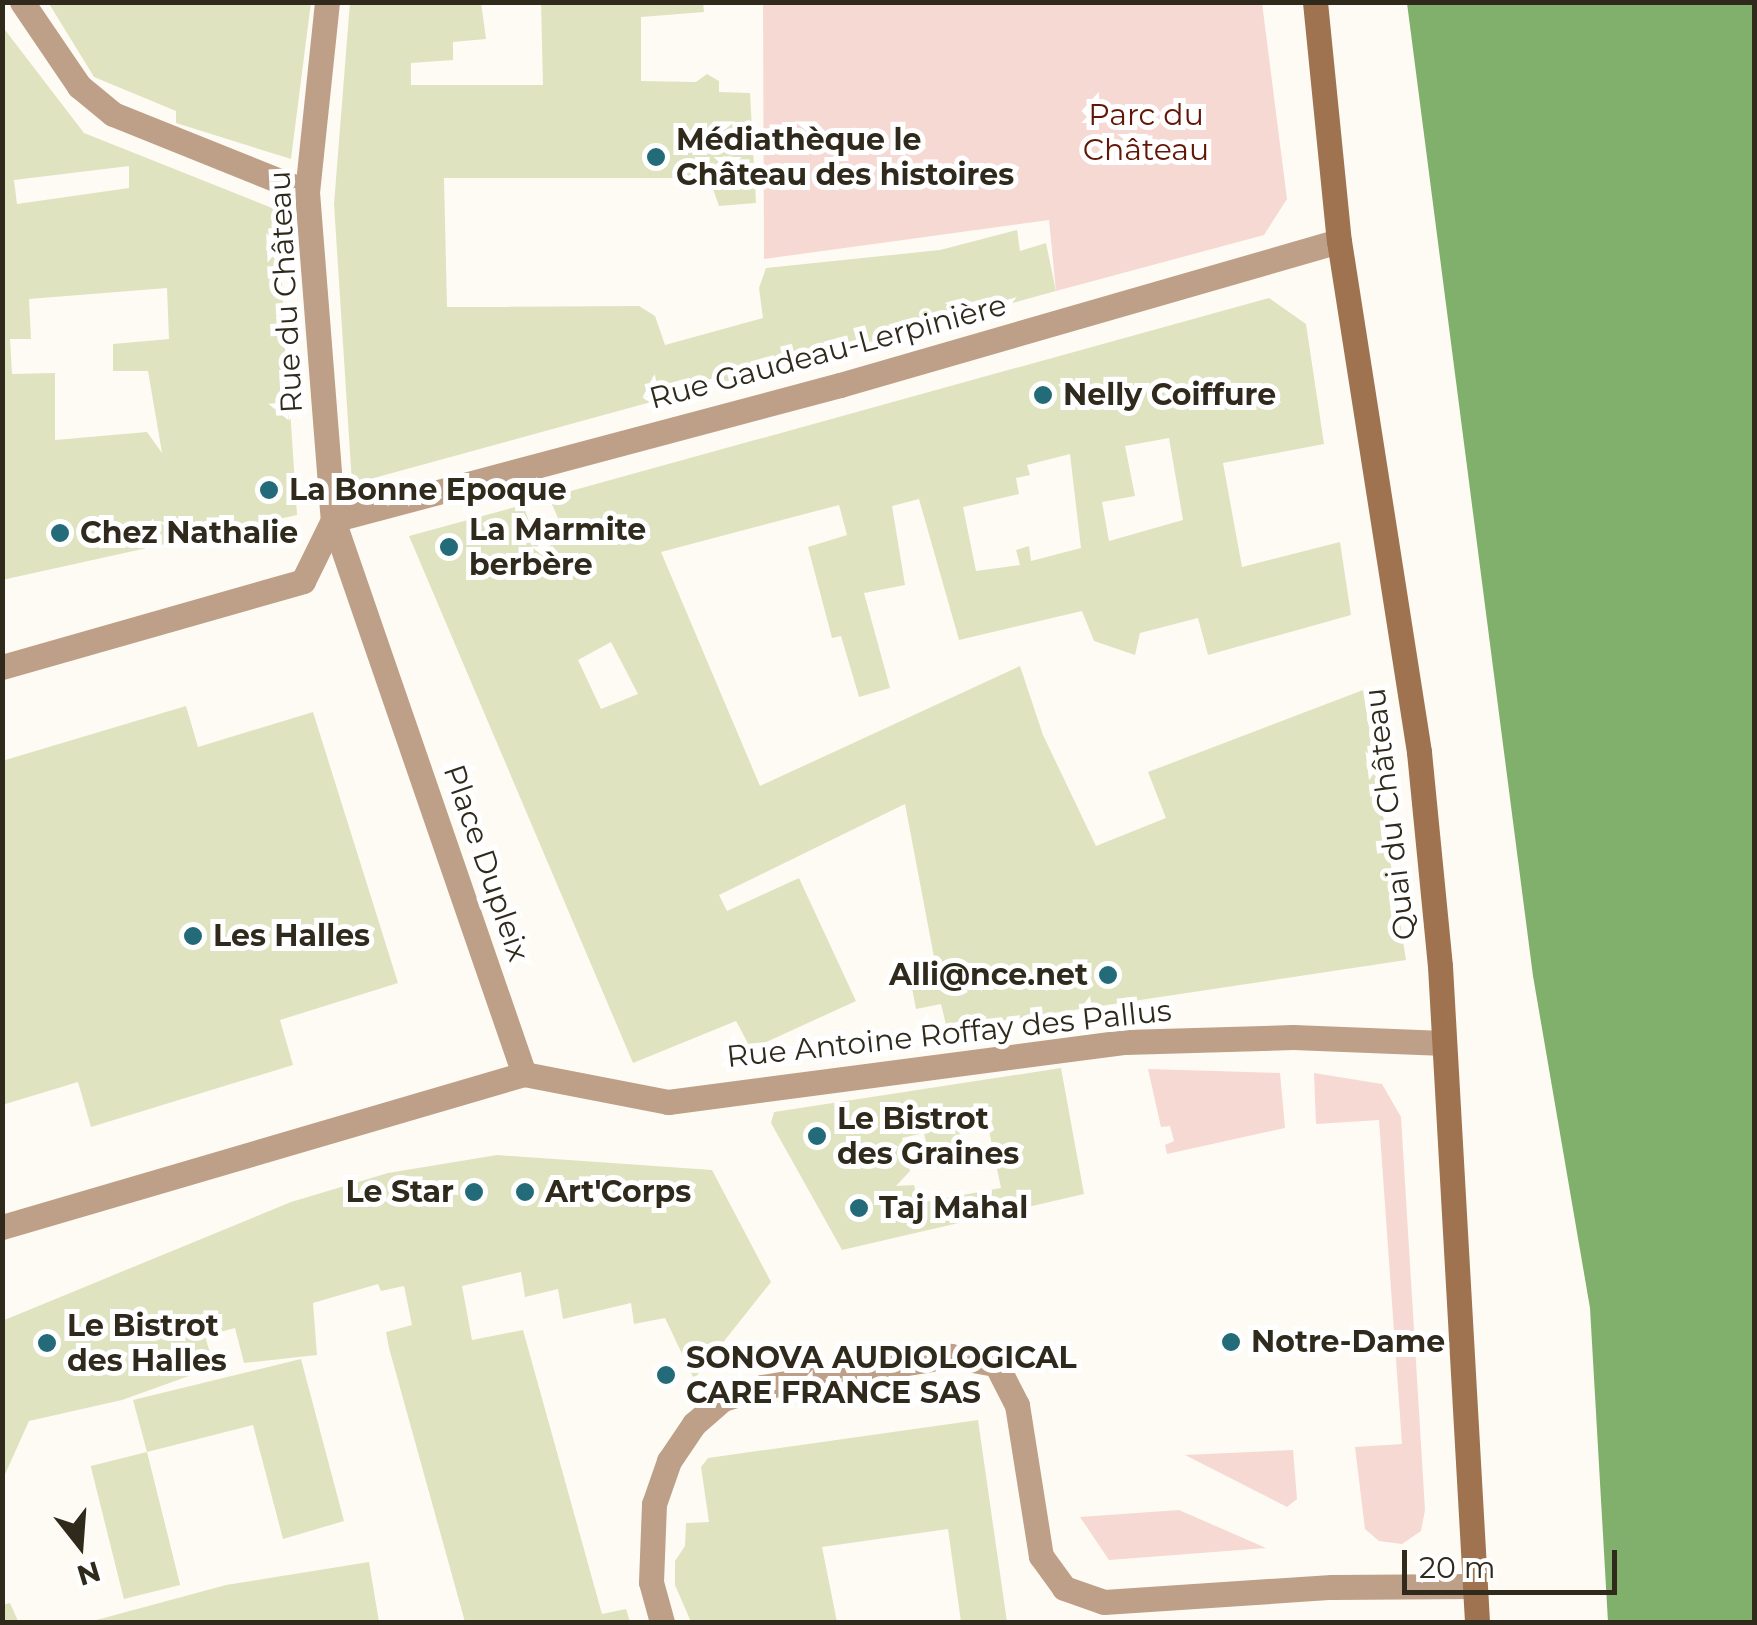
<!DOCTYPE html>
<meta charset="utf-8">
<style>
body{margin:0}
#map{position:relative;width:1757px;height:1625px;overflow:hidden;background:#fefbf4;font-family:Montserrat,sans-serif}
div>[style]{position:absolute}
.green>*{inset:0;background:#f6d9d2}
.water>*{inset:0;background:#80b06b}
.building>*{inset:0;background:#e0e3c0;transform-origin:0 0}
.street>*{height:25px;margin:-12.5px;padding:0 12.5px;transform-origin:12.5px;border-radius:12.5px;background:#bea088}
.secondary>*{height:25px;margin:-12.5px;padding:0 12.5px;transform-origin:12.5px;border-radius:12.5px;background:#9f7350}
.dots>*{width:28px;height:28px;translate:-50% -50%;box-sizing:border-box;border:5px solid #fff;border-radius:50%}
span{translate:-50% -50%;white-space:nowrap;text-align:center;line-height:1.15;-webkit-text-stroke:10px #fff;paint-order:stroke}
.park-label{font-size:30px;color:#621606}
.poi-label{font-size:30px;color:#302a1d;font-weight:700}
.left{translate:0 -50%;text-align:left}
.right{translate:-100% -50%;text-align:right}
.street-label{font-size:30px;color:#302a1d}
.frame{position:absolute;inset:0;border:5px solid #302a1d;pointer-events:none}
.north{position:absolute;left:30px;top:1495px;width:100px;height:100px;-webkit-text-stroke:8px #fff;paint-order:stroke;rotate:163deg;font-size:28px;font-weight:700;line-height:40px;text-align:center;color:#302a1d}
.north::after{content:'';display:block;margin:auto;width:35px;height:45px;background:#302a1d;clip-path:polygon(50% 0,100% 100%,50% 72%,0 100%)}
.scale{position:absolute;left:1402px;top:1550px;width:215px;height:45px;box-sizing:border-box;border:5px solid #302a1d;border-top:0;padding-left:12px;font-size:30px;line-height:35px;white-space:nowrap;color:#302a1d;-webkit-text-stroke:8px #fff;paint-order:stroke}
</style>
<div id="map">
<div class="green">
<div style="clip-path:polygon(763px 3px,1262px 3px,1287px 199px,1264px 235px,1056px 291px,1049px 220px,764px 259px)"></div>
<div style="clip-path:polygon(1148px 1069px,1280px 1073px,1285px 1128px,1167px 1154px,1165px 1145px,1174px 1141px,1170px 1126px,1161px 1127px)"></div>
<div style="clip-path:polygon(1314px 1073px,1382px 1084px,1401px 1117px,1425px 1510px,1421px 1531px,1402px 1544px,1379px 1541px,1365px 1529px,1355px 1447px,1402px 1444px,1379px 1120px,1316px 1124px)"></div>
<div style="clip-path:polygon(1293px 1450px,1297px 1499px,1287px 1507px,1185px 1455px)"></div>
<div style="clip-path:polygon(1179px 1510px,1266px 1548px,1109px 1560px,1080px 1517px)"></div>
</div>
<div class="water">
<div style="clip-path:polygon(1407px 3px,1754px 3px,1754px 1622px,1608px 1622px,1590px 1308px,1533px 976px)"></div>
</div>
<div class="building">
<div style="clip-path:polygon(48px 2px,311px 2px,291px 159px,176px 123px,176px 111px,94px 77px)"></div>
<div style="clip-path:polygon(350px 2px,481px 2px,486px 39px,453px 42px,453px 60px,411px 63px,411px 85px,543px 85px,541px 2px,703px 2px,704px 12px,641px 17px,641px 81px,696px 82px,707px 74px,719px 81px,719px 92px,750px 93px,756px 203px,719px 206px,709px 178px,444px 178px,447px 307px,639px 306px,655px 316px,665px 345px,763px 318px,759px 288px,766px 268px,940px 250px,1017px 230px,1020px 251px,1046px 243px,1056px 291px,352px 484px,334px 204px)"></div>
<div style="clip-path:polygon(evenodd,2px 26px,84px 133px,277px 210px,297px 515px,2px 580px,2px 26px,129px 166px,129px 188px,17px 204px,14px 180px,129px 166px,2px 26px,167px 288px,169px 339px,113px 344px,113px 371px,148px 371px,162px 453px,147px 432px,55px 440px,55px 373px,12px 374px,10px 339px,31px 339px,29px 299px,167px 288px)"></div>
<div style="clip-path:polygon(evenodd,1269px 298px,1306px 324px,1324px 444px,1223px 463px,1242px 567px,1340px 542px,1351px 615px,1208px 655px,1198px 618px,1140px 633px,1135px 655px,1094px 641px,1082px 611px,959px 640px,919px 499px,892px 506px,905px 585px,864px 593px,890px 688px,859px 697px,841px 636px,832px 638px,808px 547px,847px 535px,839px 505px,661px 552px,760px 786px,1020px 666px,1043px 735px,1096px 846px,1166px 818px,1148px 772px,1363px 690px,1406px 960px,947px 1029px,941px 1004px,916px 1009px,910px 978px,937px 973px,905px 804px,719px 895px,727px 911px,799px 878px,856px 1001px,751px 1049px,736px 1021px,633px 1063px,409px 536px,523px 505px,540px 551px,566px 537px,549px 497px,1269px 298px,1169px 438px,1183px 520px,1109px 541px,1102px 502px,1135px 496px,1125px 446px,1169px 438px,1269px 298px,1070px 454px,1081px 548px,1031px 561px,1029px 546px,1016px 550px,1020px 565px,976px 571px,963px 507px,1019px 494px,1016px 478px,1030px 475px,1027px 465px,1070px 454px,1269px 298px,611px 642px,638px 694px,601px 709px,578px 660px,611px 642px)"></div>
<div style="clip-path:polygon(186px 706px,198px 747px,313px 712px,398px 983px,280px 1020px,293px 1065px,91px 1127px,78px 1082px,2px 1105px,2px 761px)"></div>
<div style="clip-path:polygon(evenodd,1061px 1068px,1084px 1194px,842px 1250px,771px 1123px,774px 1112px,1061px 1068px,987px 1121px,1001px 1188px,919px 1203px,914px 1185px,896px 1186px,910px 1171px,902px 1138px,924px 1133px,929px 1156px,962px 1148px,958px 1124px,987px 1121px)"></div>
<div style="clip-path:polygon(497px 1155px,712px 1170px,771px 1282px,694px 1379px,665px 1318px,634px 1324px,631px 1303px,563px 1319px,558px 1289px,525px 1297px,521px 1272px,462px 1286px,472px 1340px,523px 1330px,602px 1614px,626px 1609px,630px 1622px,465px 1622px,389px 1348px,386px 1332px,412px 1325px,404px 1286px,381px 1291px,378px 1284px,313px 1303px,317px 1355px,244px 1363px,235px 1328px,205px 1336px,214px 1367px,122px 1400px,29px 1421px,2px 1481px,2px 1321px,291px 1202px,388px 1173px)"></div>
<div style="clip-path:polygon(301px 1359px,344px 1521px,283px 1539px,253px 1425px,147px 1452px,133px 1400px)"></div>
<div style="clip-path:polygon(978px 1420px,1007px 1622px,961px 1622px,948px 1529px,822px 1547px,837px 1622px,691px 1622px,675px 1585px,675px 1561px,685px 1546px,686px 1523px,709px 1522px,701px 1467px,708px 1458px)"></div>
<div style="left:147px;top:1452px;width:137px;height:58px;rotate:76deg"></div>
<div style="clip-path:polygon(369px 1562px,379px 1622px,89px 1622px,226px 1585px)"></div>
<div style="clip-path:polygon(10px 1603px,18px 1621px,2px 1622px,2px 1605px)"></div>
</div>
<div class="street">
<div style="left:22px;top:2px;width:102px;rotate:55.8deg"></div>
<div style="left:79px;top:86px;width:44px;rotate:39.5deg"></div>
<div style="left:113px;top:114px;width:209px;rotate:21.9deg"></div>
<div style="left:327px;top:2px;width:191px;rotate:96deg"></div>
<div style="left:307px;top:192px;width:329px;rotate:85.5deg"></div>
<div style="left:333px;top:520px;width:586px;rotate:70.98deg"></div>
<div style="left:333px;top:520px;width:525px;rotate:-14.91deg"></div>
<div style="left:840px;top:385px;width:519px;rotate:-16.1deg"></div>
<div style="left:2px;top:667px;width:313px;rotate:-15.9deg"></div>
<div style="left:303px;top:581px;width:68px;rotate:-63.8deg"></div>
<div style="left:2px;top:1227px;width:544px;rotate:-16.34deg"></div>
<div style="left:524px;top:1074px;width:147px;rotate:11deg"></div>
<div style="left:668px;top:1102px;width:461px;rotate:-7.5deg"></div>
<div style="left:1125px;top:1042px;width:168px;rotate:-1.7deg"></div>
<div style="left:1293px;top:1037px;width:151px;rotate:2.3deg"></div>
<div style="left:662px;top:1622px;width:41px;rotate:-105.4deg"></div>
<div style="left:651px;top:1582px;width:78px;rotate:-87.8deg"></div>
<div style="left:654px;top:1504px;width:46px;rotate:-70.8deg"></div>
<div style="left:669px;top:1461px;width:45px;rotate:-56deg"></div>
<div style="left:694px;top:1424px;width:38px;rotate:-41deg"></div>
<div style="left:723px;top:1399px;width:41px;rotate:-17.1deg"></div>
<div style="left:762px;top:1387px;width:191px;rotate:-9.4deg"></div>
<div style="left:950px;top:1356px;width:47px;rotate:9.9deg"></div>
<div style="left:996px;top:1364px;width:46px;rotate:62.9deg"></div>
<div style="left:1017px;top:1405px;width:153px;rotate:81deg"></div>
<div style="left:1041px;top:1556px;width:39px;rotate:54deg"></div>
<div style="left:1064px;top:1588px;width:42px;rotate:19.3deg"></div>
<div style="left:1104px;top:1602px;width:228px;rotate:-3.8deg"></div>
<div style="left:1332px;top:1587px;width:142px;rotate:-0.4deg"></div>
</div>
<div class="secondary">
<div style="left:1315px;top:2px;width:240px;rotate:84.3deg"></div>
<div style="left:1339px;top:241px;width:517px;rotate:81.1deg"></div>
<div style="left:1419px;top:752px;width:215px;rotate:84.4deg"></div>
<div style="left:1440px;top:966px;width:657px;rotate:86.77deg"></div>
</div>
<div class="dots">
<div style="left:656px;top:157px;background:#246b79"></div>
<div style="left:1043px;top:395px;background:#246b79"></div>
<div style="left:269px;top:490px;background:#246b79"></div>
<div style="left:60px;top:533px;background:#246b79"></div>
<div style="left:449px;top:547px;background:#246b79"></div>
<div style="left:193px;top:936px;background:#246b79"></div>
<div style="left:1108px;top:975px;background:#246b79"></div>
<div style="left:817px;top:1136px;background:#246b79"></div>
<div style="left:474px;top:1192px;background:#246b79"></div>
<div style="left:525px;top:1192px;background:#246b79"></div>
<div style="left:859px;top:1208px;background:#246b79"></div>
<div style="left:1231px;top:1342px;background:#246b79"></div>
<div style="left:47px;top:1343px;background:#246b79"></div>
<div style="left:666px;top:1375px;background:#246b79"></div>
</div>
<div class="park-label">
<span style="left:1146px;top:132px">Parc du<br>Château</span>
</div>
<div class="poi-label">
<span class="left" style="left:676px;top:157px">Médiathèque le<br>Château des histoires</span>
<span class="left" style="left:1063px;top:395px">Nelly Coiffure</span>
<span class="left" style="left:289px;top:490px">La Bonne Epoque</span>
<span class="left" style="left:469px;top:547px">La Marmite<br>berbère</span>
<span class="left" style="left:80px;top:533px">Chez Nathalie</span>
<span class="left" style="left:213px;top:936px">Les Halles</span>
<span class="right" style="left:1088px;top:975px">Alli@nce.net</span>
<span class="left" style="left:837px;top:1136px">Le Bistrot<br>des Graines</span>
<span class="right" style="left:454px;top:1192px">Le Star</span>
<span class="left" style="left:545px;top:1192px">Art'Corps</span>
<span class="left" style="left:879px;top:1208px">Taj Mahal</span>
<span class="left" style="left:67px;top:1343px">Le Bistrot<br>des Halles</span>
<span class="left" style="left:1251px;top:1342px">Notre-Dame</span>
<span class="left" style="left:686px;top:1375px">SONOVA AUDIOLOGICAL<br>CARE FRANCE SAS</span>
</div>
<div class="street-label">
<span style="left:286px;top:292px;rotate:-93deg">Rue du Château</span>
<span style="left:828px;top:352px;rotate:-15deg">Rue Gaudeau-Lerpinière</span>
<span style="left:1390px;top:814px;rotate:-97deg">Quai du Château</span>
<span style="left:486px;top:863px;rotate:71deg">Place Dupleix</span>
<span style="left:949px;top:1034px;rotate:-6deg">Rue Antoine Roffay des Pallus</span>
</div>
<div class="frame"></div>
<div class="north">N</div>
<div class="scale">20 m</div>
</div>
